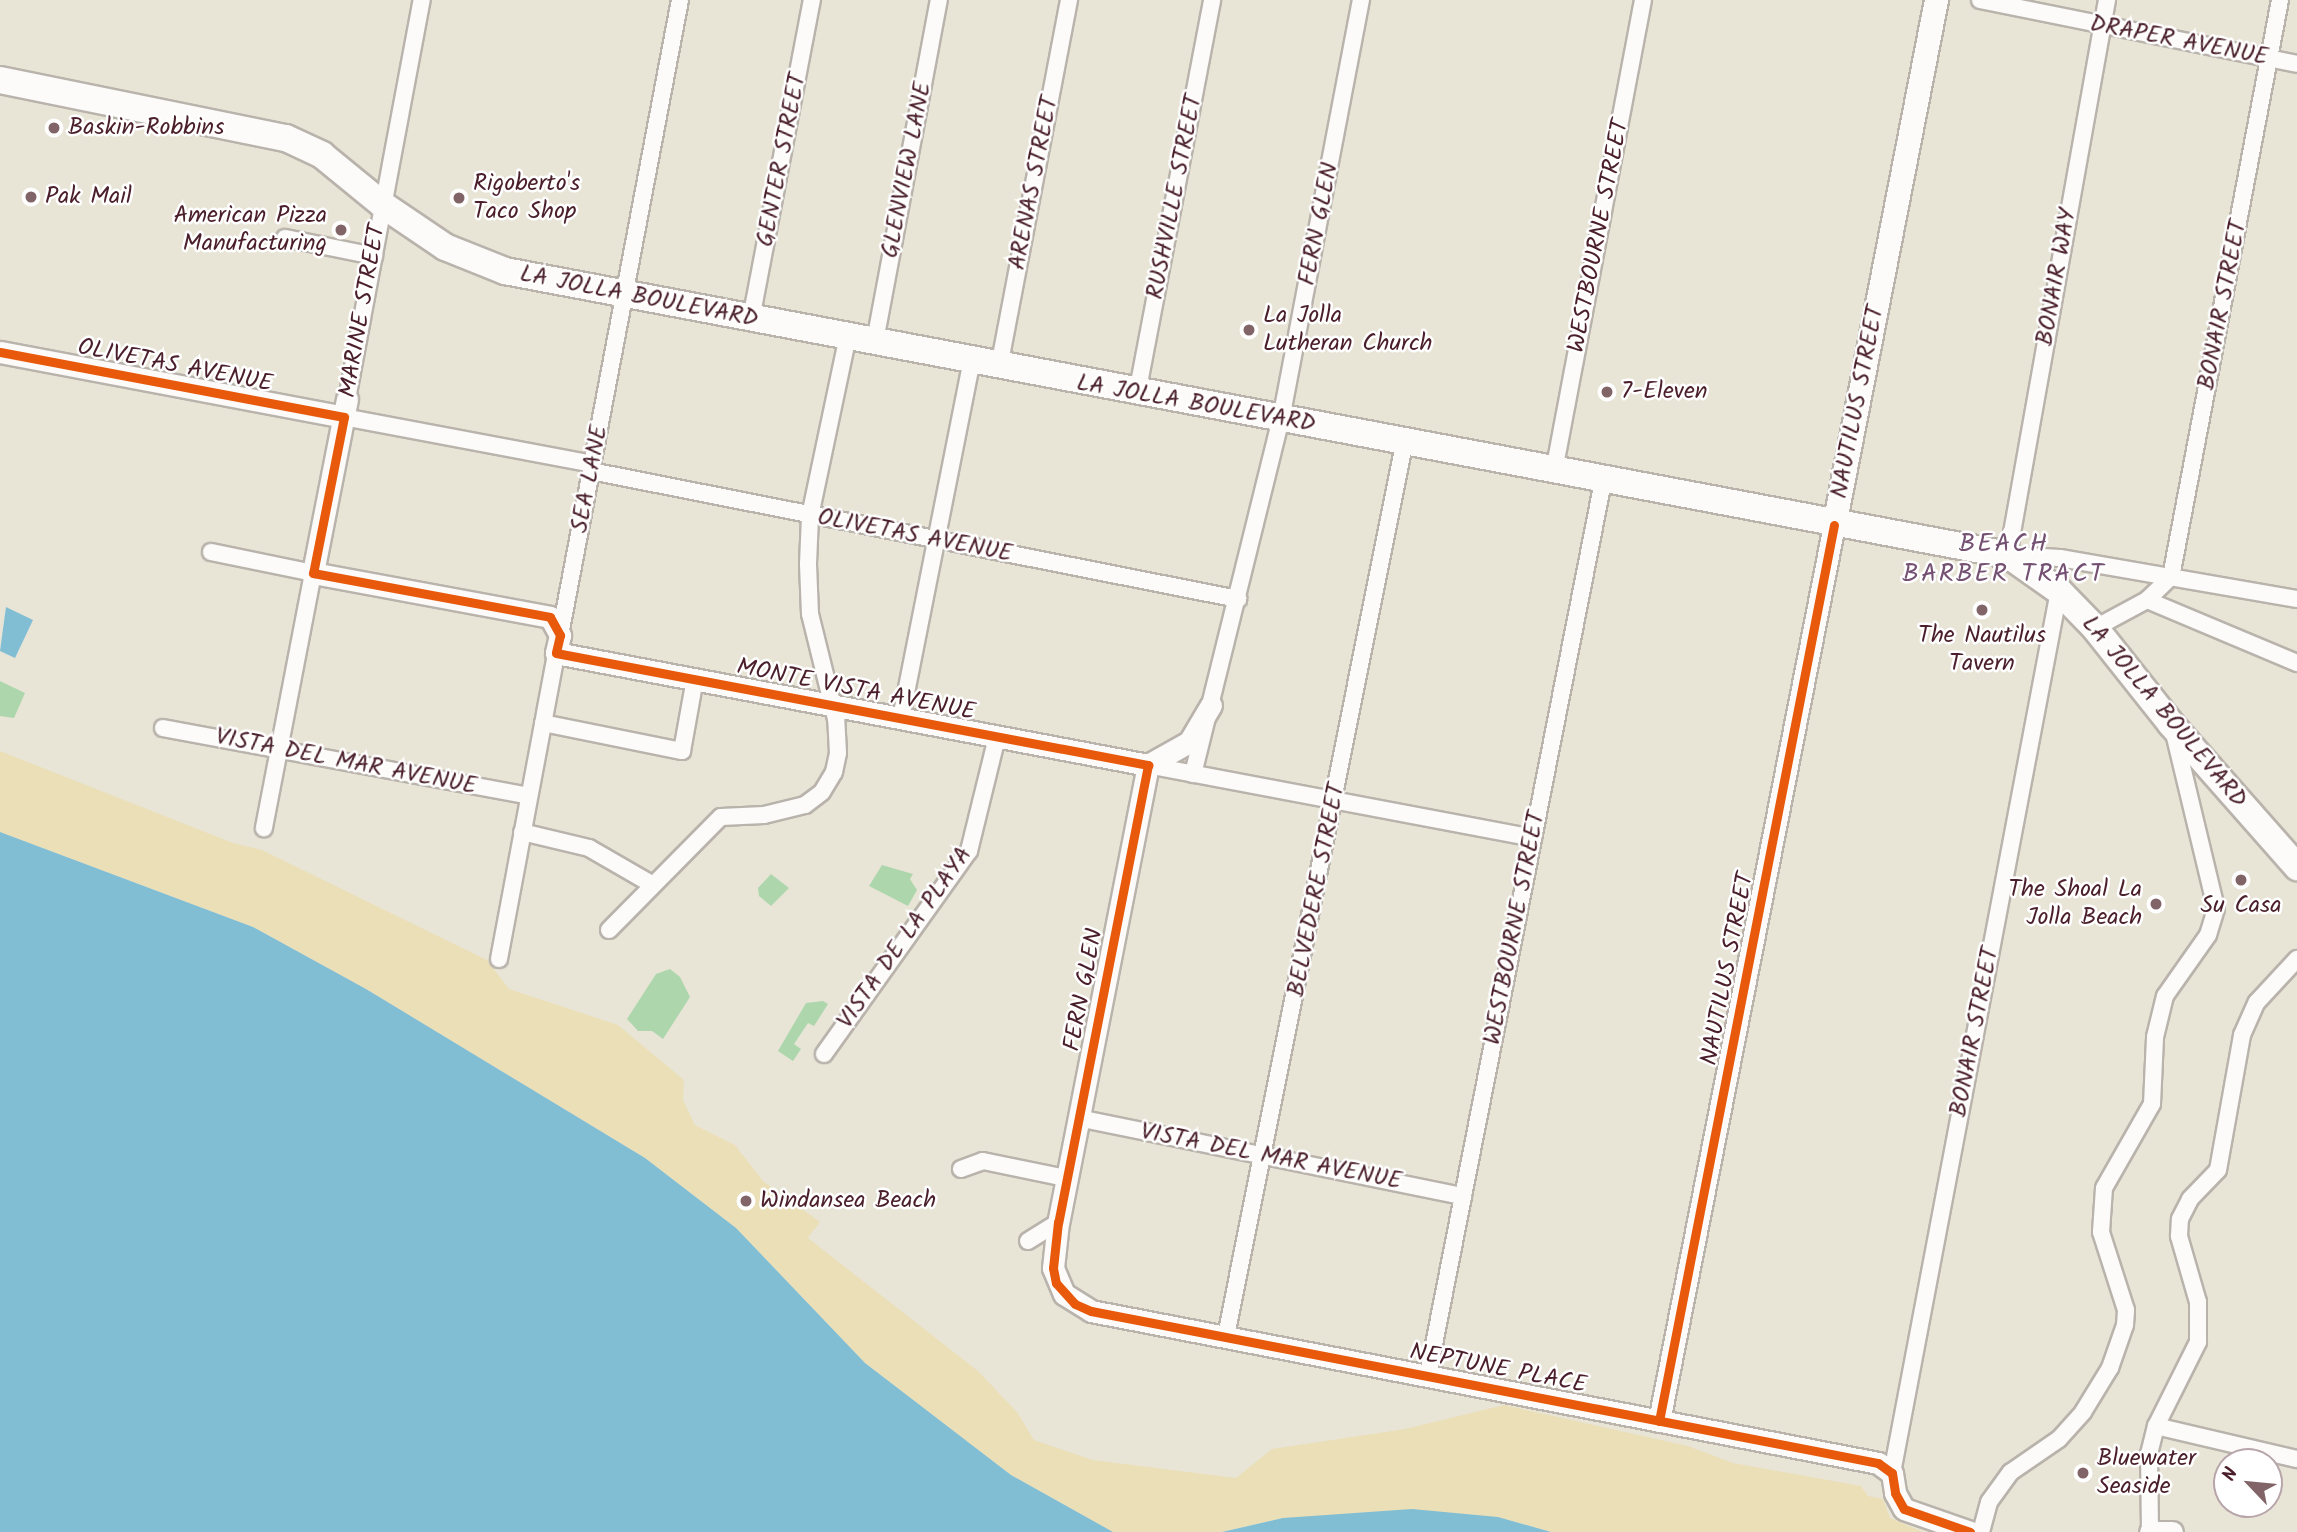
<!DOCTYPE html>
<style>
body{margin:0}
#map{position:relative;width:2297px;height:1532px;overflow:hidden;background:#e8e5d7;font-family:Kalam,sans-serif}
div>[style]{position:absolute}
.green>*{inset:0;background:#aed6ac}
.sand>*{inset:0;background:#ebdfb8}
.water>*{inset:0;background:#81bed4}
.roads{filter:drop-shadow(2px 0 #b9b3ac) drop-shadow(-2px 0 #b9b3ac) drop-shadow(0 2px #b9b3ac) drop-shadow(0 -2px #b9b3ac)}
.minor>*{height:16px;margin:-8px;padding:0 8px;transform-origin:8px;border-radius:8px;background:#fcfbf9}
.tertiary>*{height:21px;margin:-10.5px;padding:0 10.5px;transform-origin:10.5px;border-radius:10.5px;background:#fcfbf9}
.secondary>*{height:23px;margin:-11.5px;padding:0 11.5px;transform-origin:11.5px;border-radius:11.5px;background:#fcfbf9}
.primary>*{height:26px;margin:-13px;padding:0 13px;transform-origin:13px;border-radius:13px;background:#fcfbf9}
.cycleway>*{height:9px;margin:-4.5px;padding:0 4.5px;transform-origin:4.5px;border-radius:4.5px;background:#e8590c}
.dots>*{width:19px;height:19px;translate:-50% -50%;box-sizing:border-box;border:4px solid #fff;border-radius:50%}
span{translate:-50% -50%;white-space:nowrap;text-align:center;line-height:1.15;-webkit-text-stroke:5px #fff;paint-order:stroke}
.street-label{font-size:24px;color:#4a1f2b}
.poi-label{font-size:24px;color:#4a1f2b}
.left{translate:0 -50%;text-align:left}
.right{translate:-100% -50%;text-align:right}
.neighbourhood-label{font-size:26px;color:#745172;letter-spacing:2px}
.north{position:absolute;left:2213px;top:1448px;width:70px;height:70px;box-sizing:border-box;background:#fff;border:2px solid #b7a5aa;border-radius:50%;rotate:296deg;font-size:19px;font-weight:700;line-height:28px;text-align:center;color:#4a1f2b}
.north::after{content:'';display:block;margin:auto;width:24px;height:32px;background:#816467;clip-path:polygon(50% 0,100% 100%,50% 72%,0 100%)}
</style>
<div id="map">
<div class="green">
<div style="clip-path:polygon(0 681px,25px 693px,14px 718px,0 716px)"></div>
<div style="clip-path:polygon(882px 865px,913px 874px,910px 879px,917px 890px,908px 906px,869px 886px)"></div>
<div style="clip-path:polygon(771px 874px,789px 888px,771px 906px,759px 896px,758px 888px)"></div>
<div style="clip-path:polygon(670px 969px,680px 977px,690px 997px,663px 1039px,652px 1031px,638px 1031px,627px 1019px,656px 974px)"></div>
<div style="clip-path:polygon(823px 1001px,828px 1004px,814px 1026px,808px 1023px,794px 1044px,801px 1049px,793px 1061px,778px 1051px,806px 1003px)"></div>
</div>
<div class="sand">
<div style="clip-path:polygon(0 751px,233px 843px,262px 850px,487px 960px,509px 989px,618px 1025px,684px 1080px,683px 1100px,695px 1125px,735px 1145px,763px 1181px,820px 1222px,808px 1238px,978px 1371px,1017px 1412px,1034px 1440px,1093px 1460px,1236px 1478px,1272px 1449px,1405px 1429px,1504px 1405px,1688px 1446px,1733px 1463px,1861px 1486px,1868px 1496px,1883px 1499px,1890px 1518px,1923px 1532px,1551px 1532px,1498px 1517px,1283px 1518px,1222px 1532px,1113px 1532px,1011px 1475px,865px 1363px,736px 1228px,645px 1158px,366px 989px,253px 927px,0 832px)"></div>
</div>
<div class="water">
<div style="clip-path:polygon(6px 607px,33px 620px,15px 658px,0 651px)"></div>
<div style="clip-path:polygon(0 832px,253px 927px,366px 989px,645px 1158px,736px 1228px,865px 1363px,1011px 1475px,1113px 1532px,0 1532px)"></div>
<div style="clip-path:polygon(1412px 1509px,1498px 1517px,1551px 1532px,1222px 1532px,1283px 1518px)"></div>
</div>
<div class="roads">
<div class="minor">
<div style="left:1980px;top:0;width:323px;rotate:11.4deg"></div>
<div style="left:2107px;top:0;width:564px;rotate:100.11deg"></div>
<div style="left:2008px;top:555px;width:52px;rotate:3.3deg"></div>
<div style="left:2060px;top:558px;width:241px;rotate:9.8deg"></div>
<div style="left:285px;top:238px;width:91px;rotate:11.4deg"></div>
<div style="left:751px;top:319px;width:325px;rotate:-79.2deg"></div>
<div style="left:875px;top:341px;width:347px;rotate:-79.4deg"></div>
<div style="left:999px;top:367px;width:374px;rotate:-79.2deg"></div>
<div style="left:1137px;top:394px;width:401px;rotate:-79.2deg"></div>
<div style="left:347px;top:399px;width:406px;rotate:-79.4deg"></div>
<div style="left:344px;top:417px;width:253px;rotate:10.7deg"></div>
<div style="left:591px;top:471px;width:660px;rotate:11.19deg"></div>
<div style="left:1554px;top:471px;width:479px;rotate:-79.3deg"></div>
<div style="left:211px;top:552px;width:104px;rotate:11.6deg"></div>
<div style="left:313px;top:573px;width:260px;rotate:100.9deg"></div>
<div style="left:2147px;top:600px;width:33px;rotate:-44deg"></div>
<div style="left:2171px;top:577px;width:587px;rotate:-79.3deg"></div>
<div style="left:2095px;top:628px;width:59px;rotate:-28.3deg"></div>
<div style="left:2147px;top:600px;width:163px;rotate:22.8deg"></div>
<div style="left:560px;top:635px;width:646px;rotate:-79.3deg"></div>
<div style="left:901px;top:718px;width:364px;rotate:-78.8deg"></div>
<div style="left:543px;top:723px;width:142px;rotate:11.4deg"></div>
<div style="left:682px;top:751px;width:73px;rotate:-79.8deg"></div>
<div style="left:163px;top:728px;width:372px;rotate:10.5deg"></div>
<div style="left:1148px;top:765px;width:392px;rotate:10.7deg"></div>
<div style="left:1193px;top:774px;width:366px;rotate:-76.1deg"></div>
<div style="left:1281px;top:419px;width:427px;rotate:-79.2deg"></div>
<div style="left:522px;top:832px;width:69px;rotate:13.4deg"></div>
<div style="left:589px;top:848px;width:74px;rotate:30deg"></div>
<div style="left:609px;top:930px;width:159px;rotate:-45.3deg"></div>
<div style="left:721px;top:817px;width:43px;rotate:-2.7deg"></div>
<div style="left:764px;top:815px;width:42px;rotate:-13.7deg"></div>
<div style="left:805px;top:805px;width:21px;rotate:-37deg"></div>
<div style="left:822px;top:792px;width:23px;rotate:-59deg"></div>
<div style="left:834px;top:772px;width:19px;rotate:-78deg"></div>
<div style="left:838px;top:753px;width:34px;rotate:-93deg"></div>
<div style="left:836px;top:719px;width:108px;rotate:-103.9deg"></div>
<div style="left:810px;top:614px;width:50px;rotate:-92.3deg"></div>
<div style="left:808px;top:564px;width:48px;rotate:-87.6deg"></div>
<div style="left:810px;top:516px;width:184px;rotate:-78.1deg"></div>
<div style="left:499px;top:959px;width:311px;rotate:-79.4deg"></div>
<div style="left:824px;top:1054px;width:249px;rotate:-54.5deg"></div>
<div style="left:969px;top:851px;width:117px;rotate:-76.2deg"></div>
<div style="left:1078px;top:1118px;width:393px;rotate:11.5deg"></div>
<div style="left:961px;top:1169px;width:23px;rotate:-20deg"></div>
<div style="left:983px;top:1161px;width:85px;rotate:11.6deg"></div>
<div style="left:1028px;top:1241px;width:36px;rotate:-32deg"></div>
<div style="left:1226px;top:1336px;width:910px;rotate:-78.71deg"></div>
<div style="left:1428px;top:1375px;width:911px;rotate:-78.92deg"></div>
<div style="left:2156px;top:1426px;width:145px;rotate:13.2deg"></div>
<div style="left:1892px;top:1473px;width:898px;rotate:-79.28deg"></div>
<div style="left:1981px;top:1532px;width:31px;rotate:-75deg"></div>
<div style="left:1989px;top:1502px;width:37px;rotate:-54deg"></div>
<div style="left:2011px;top:1472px;width:58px;rotate:-34.5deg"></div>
<div style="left:2059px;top:1439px;width:36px;rotate:-48deg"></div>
<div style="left:2083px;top:1412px;width:52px;rotate:-58.5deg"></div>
<div style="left:2110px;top:1368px;width:46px;rotate:-70.8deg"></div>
<div style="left:2125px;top:1325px;width:15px;rotate:-86deg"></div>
<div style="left:2126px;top:1310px;width:82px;rotate:-107.8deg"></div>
<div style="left:2101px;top:1232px;width:44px;rotate:-86.1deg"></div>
<div style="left:2104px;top:1188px;width:97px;rotate:-60.3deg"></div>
<div style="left:2152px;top:1104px;width:67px;rotate:-87.4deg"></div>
<div style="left:2155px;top:1037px;width:42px;rotate:-76.3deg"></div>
<div style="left:2165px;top:996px;width:75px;rotate:-54.8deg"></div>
<div style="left:2208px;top:935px;width:28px;rotate:-73deg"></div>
<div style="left:2216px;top:908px;width:180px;rotate:-103.5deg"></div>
<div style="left:2150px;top:1532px;width:78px;rotate:-90.7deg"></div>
<div style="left:2149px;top:1454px;width:29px;rotate:-76deg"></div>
<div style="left:2156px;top:1426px;width:94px;rotate:-63.4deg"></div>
<div style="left:2198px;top:1342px;width:40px;rotate:-90deg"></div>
<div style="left:2198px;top:1302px;width:69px;rotate:-106.1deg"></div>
<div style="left:2179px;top:1236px;width:17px;rotate:-87deg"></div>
<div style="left:2180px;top:1219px;width:22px;rotate:-63deg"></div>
<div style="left:2190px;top:1199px;width:40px;rotate:-46deg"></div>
<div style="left:2218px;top:1170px;width:137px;rotate:-79.9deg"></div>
<div style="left:2242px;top:1035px;width:36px;rotate:-66deg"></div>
<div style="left:2257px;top:1002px;width:59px;rotate:-47.1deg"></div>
</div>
<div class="tertiary">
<div style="left:0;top:352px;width:350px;rotate:10.7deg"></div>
<div style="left:347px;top:399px;width:177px;rotate:101.1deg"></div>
<div style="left:313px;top:573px;width:241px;rotate:10.5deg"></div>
<div style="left:550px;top:617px;width:21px;rotate:61deg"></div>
<div style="left:560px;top:635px;width:18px;rotate:103deg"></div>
<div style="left:556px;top:653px;width:603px;rotate:10.71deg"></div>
<div style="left:1148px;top:765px;width:466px;rotate:101.1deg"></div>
<div style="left:1058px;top:1222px;width:46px;rotate:96.2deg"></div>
<div style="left:1053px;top:1268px;width:28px;rotate:67deg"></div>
<div style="left:1064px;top:1294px;width:32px;rotate:32deg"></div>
<div style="left:1091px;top:1311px;width:802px;rotate:10.93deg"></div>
<div style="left:1878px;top:1463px;width:17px;rotate:36deg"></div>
<div style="left:1892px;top:1473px;width:20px;rotate:81deg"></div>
<div style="left:1895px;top:1493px;width:18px;rotate:61deg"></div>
<div style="left:1904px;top:1509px;width:70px;rotate:19.2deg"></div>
<div style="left:1148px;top:765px;width:47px;rotate:-29.3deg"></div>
<div style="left:1189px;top:742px;width:43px;rotate:-59.3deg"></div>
<div style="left:1659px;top:1421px;width:913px;rotate:-78.95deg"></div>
<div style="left:2150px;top:1532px;width:22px"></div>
</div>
<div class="secondary">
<div style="left:1834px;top:525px;width:535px;rotate:-79.01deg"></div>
</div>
<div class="primary">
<div style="left:0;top:80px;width:292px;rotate:11.5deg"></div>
<div style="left:286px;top:138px;width:40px;rotate:25deg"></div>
<div style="left:322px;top:155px;width:79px;rotate:39.3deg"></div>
<div style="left:383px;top:205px;width:75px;rotate:34.1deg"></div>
<div style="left:445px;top:247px;width:65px;rotate:21.8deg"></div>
<div style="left:505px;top:271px;width:1530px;rotate:10.7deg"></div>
<div style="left:2008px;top:555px;width:62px;rotate:35.2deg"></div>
<div style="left:2059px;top:591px;width:52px;rotate:45.8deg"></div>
<div style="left:2095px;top:628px;width:122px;rotate:51.6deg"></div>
<div style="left:2171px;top:724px;width:191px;rotate:48.6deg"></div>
</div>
</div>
<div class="cycleway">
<div style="left:0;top:352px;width:350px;rotate:10.7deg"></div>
<div style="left:344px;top:417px;width:159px;rotate:101.2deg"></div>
<div style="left:313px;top:573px;width:241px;rotate:10.5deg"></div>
<div style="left:550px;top:617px;width:21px;rotate:61deg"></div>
<div style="left:560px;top:635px;width:18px;rotate:103deg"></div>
<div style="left:556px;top:653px;width:603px;rotate:10.71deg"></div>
<div style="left:1148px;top:765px;width:466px;rotate:101.1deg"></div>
<div style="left:1058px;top:1222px;width:46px;rotate:96.2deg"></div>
<div style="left:1053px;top:1268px;width:15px;rotate:79deg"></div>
<div style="left:1056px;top:1283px;width:28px;rotate:48deg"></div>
<div style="left:1075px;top:1304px;width:17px;rotate:24deg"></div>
<div style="left:1091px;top:1311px;width:802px;rotate:10.93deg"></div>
<div style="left:1878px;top:1463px;width:17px;rotate:36deg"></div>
<div style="left:1892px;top:1473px;width:20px;rotate:81deg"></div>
<div style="left:1895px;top:1493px;width:18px;rotate:61deg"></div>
<div style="left:1904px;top:1509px;width:70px;rotate:19.2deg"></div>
<div style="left:1659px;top:1421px;width:913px;rotate:-78.95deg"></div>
</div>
<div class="dots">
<div style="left:54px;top:128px;background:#816467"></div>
<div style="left:31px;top:197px;background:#816467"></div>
<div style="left:459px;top:198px;background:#816467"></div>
<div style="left:341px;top:230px;background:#816467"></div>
<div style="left:1249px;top:330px;background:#816467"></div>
<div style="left:1607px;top:392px;background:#816467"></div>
<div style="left:1982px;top:610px;background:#816467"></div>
<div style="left:2241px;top:880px;background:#816467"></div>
<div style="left:2156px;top:904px;background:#816467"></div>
<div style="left:746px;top:1201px;background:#816467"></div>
<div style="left:2083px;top:1473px;background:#816467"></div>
</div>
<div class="street-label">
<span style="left:2179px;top:41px;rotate:11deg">DRAPER AVENUE</span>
<span style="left:782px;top:160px;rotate:-79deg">GENTER STREET</span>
<span style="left:907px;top:170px;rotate:-79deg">GLENVIEW LANE</span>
<span style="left:1034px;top:183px;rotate:-79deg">ARENAS STREET</span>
<span style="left:1175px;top:197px;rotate:-79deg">RUSHVILLE STREET</span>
<span style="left:1319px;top:224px;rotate:-79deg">FERN GLEN</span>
<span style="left:1599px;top:236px;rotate:-79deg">WESTBOURNE STREET</span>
<span style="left:2057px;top:277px;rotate:-80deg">BONAIR WAY</span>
<span style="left:639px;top:297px;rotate:11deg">LA JOLLA BOULEVARD</span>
<span style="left:2223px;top:305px;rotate:-79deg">BONAIR STREET</span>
<span style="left:363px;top:311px;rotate:-80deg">MARINE STREET</span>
<span style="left:175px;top:366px;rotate:11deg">OLIVETAS AVENUE</span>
<span style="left:1858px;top:402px;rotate:-79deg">NAUTILUS STREET</span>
<span style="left:1196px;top:404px;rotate:10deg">LA JOLLA BOULEVARD</span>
<span style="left:590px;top:479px;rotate:-79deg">SEA LANE</span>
<span style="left:915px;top:536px;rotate:11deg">OLIVETAS AVENUE</span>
<span style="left:856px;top:690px;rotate:11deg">MONTE VISTA AVENUE</span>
<span style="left:2164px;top:712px;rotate:50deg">LA JOLLA BOULEVARD</span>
<span style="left:346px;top:762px;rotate:11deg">VISTA DEL MAR AVENUE</span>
<span style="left:1317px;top:890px;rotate:-79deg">BELVEDERE STREET</span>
<span style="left:1515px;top:928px;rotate:-79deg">WESTBOURNE STREET</span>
<span style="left:905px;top:938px;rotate:-55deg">VISTA DE LA PLAYA</span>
<span style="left:1728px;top:969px;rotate:-79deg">NAUTILUS STREET</span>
<span style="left:1084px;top:990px;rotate:-79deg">FERN GLEN</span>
<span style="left:1975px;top:1032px;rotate:-79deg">BONAIR STREET</span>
<span style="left:1271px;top:1157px;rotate:11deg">VISTA DEL MAR AVENUE</span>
<span style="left:1498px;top:1369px;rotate:11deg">NEPTUNE PLACE</span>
</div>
<div class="poi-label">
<span class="left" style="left:68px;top:128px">Baskin-Robbins</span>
<span class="left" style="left:473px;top:198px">Rigoberto's<br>Taco Shop</span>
<span class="left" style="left:45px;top:197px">Pak Mail</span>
<span class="right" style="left:327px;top:230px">American Pizza<br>Manufacturing</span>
<span class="left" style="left:1263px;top:330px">La Jolla<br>Lutheran Church</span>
<span class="left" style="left:1621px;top:392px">7-Eleven</span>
<span style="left:1982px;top:650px">The Nautilus<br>Tavern</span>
<span class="right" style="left:2142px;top:904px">The Shoal La<br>Jolla Beach</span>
<span style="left:2241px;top:906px">Su Casa</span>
<span class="left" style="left:760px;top:1201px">Windansea Beach</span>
<span class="left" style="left:2097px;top:1473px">Bluewater<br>Seaside</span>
</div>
<div class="neighbourhood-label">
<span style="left:2004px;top:560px">BEACH<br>BARBER TRACT</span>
</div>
<div class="north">N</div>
</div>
